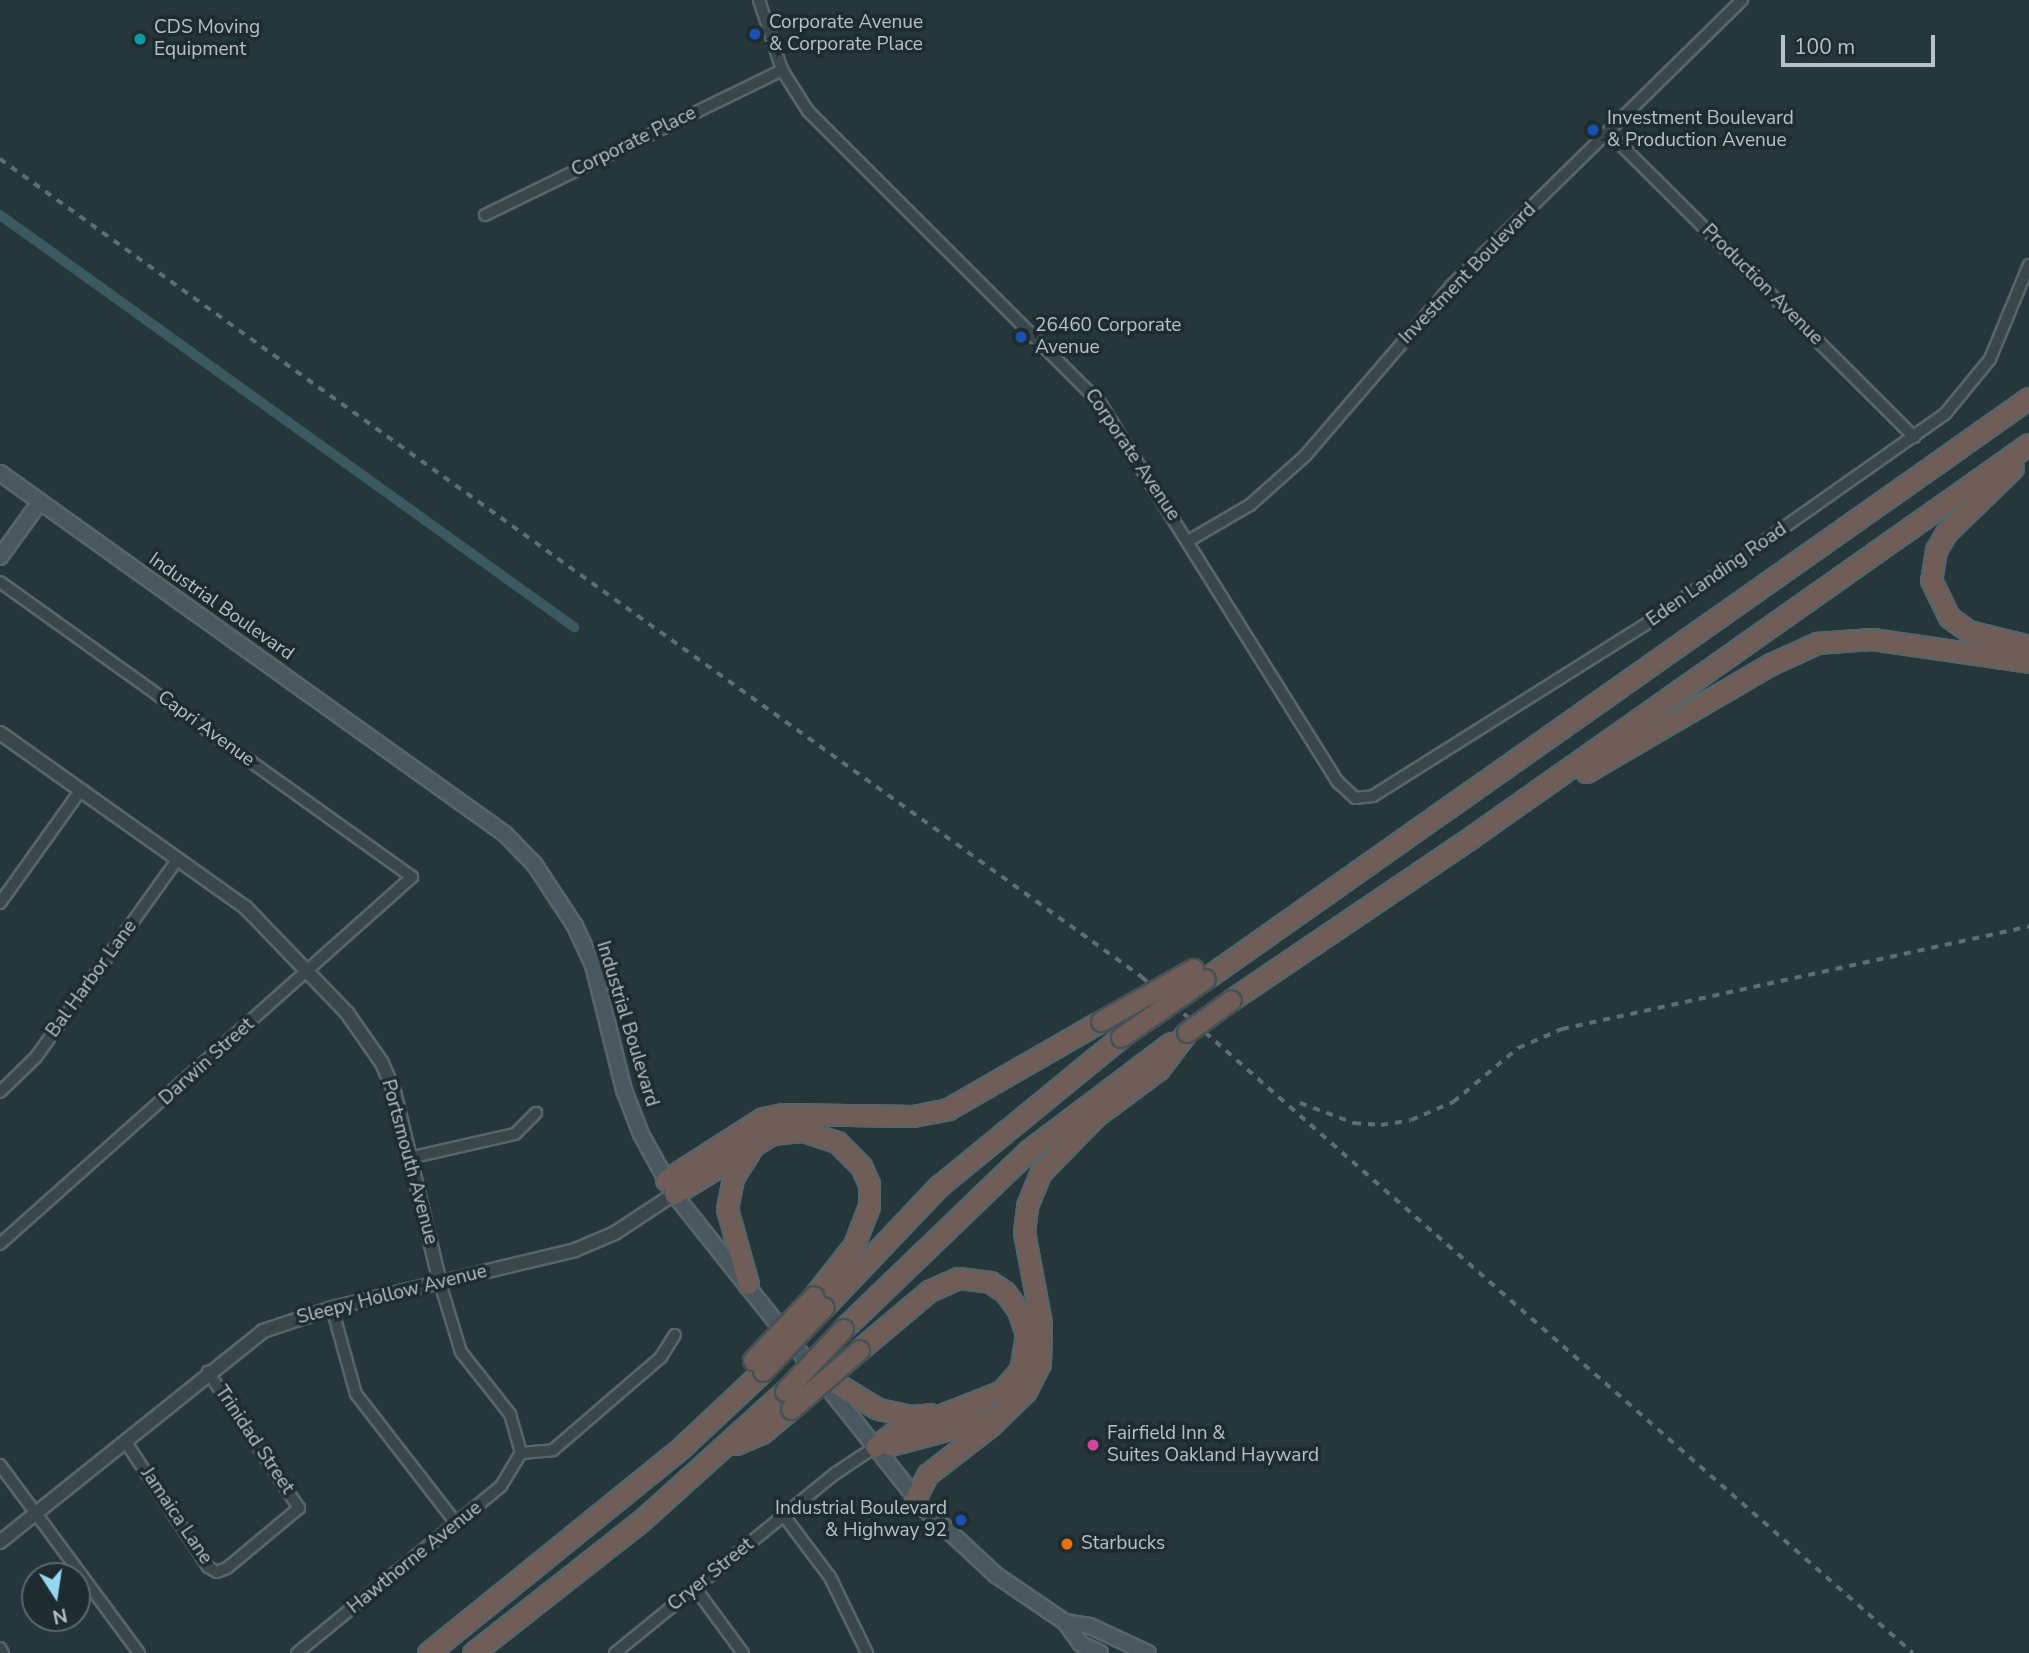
<!DOCTYPE html>
<style>
body{margin:0}
#map{position:relative;width:2029px;height:1653px;overflow:hidden;background:#25373b;font-family:"Nunito Sans",sans-serif}
div>[style]{position:absolute}
.canal>*{height:10px;margin:-5px;padding:0 5px;transform-origin:5px;border-radius:5px;background:#3b5960}
.roads{filter:drop-shadow(2px 0 #576569) drop-shadow(-2px 0 #576569) drop-shadow(0 2px #576569) drop-shadow(0 -2px #576569)}
.minor>*{height:10px;margin:-5px;padding:0 5px;transform-origin:5px;border-radius:5px;background:#39474b}
.tertiary>*{height:12px;margin:-6px;padding:0 6px;transform-origin:6px;border-radius:6px;background:#39474b}
.secondary>*{height:14px;margin:-7px;padding:0 7px;transform-origin:7px;border-radius:7px;background:#48585e}
.motorway>*{height:19px;margin:-9.5px;padding:0 9.5px;transform-origin:9.5px;border-radius:9.5px;background:#705d57}
.rail>*{height:3.5px;margin-top:-1.75px;transform-origin:0;background:repeating-linear-gradient(90deg,#5d6f74 0 7px,transparent 0 14px)}
.bridges{filter:drop-shadow(2px 0 #445256) drop-shadow(-2px 0 #445256) drop-shadow(0 2px #445256) drop-shadow(0 -2px #445256)}
.motorway-bridge>*{height:19px;margin:-9.5px;padding:0 9.5px;transform-origin:9.5px;border-radius:9.5px;background:#705d57}
.dots>*{width:19px;height:19px;translate:-50% -50%;box-sizing:border-box;border:4px solid #1e2c30;border-radius:50%}
span{translate:-50% -50%;white-space:nowrap;text-align:center;line-height:1.15;-webkit-text-stroke:7px #1e2c30;paint-order:stroke}
.poi-label{font-size:19px;color:#b5c2c7}
.left{translate:0 -50%;text-align:left}
.right{translate:-100% -50%;text-align:right}
.street-label{font-size:19px;color:#b5c2c7}
.north{position:absolute;left:21px;top:1562px;width:70px;height:70px;box-sizing:border-box;background:#1e2c30;border:2px solid #5a686c;border-radius:50%;rotate:168deg;font-size:19px;font-weight:700;line-height:28px;text-align:center;color:#b5c2c7}
.north::after{content:'';display:block;margin:auto;width:24px;height:32px;background:#92d9ef;clip-path:polygon(50% 0,100% 100%,50% 72%,0 100%)}
.scale{position:absolute;left:1781px;top:35px;width:154px;height:32px;box-sizing:border-box;border:4px solid #b5c2c7;border-top:0;padding-left:9px;font-size:21px;line-height:24px;white-space:nowrap;color:#b5c2c7;-webkit-text-stroke:5px #1e2c30;paint-order:stroke}
</style>
<div id="map">
<div class="canal">
<div style="left:0;top:215px;width:707px;rotate:35.67deg"></div>
</div>
<div class="roads">
<div class="minor">
<div style="left:759px;top:0;width:74px;rotate:71.8deg"></div>
<div style="left:782px;top:70px;width:49px;rotate:57.6deg"></div>
<div style="left:808px;top:111px;width:413px;rotate:45deg"></div>
<div style="left:1100px;top:403px;width:448px;rotate:57.9deg"></div>
<div style="left:1338px;top:782px;width:23px;rotate:43deg"></div>
<div style="left:1355px;top:798px;width:18px;rotate:-6deg"></div>
<div style="left:1373px;top:796px;width:336px;rotate:-32.2deg"></div>
<div style="left:1657px;top:617px;width:352px;rotate:-35.2deg"></div>
<div style="left:1945px;top:414px;width:71px;rotate:-50.7deg"></div>
<div style="left:1990px;top:359px;width:102px;rotate:-67.5deg"></div>
<div style="left:1609px;top:133px;width:431px;rotate:44.9deg"></div>
<div style="left:485px;top:215px;width:331px;rotate:-26deg"></div>
<div style="left:1190px;top:540px;width:69px;rotate:-30.3deg"></div>
<div style="left:1250px;top:505px;width:74px;rotate:-41.7deg"></div>
<div style="left:1305px;top:456px;width:224px;rotate:-49.3deg"></div>
<div style="left:1451px;top:286px;width:408px;rotate:-44.5deg"></div>
<div style="left:0;top:582px;width:507px;rotate:35.6deg"></div>
<div style="left:412px;top:877px;width:552px;rotate:138.31deg"></div>
<div style="left:0;top:903px;width:139px;rotate:-54.4deg"></div>
<div style="left:0;top:1092px;width:50px;rotate:-44.2deg"></div>
<div style="left:36px;top:1057px;width:244px;rotate:-54.4deg"></div>
<div style="left:409px;top:1158px;width:109px;rotate:-12.8deg"></div>
<div style="left:515px;top:1134px;width:30px;rotate:-45deg"></div>
<div style="left:440px;top:1283px;width:72px;rotate:73.1deg"></div>
<div style="left:461px;top:1352px;width:79px;rotate:51.7deg"></div>
<div style="left:510px;top:1414px;width:41px;rotate:74.2deg"></div>
<div style="left:332px;top:1308px;width:89px;rotate:74.4deg"></div>
<div style="left:356px;top:1394px;width:165px;rotate:52.2deg"></div>
<div style="left:125px;top:1441px;width:151px;rotate:56.6deg"></div>
<div style="left:208px;top:1567px;width:10px;rotate:29deg"></div>
<div style="left:217px;top:1572px;width:11px;rotate:-22deg"></div>
<div style="left:227px;top:1568px;width:94px;rotate:-39.8deg"></div>
<div style="left:299px;top:1508px;width:164px;rotate:-123.8deg"></div>
<div style="left:521px;top:1453px;width:32px;rotate:-5deg"></div>
<div style="left:553px;top:1450px;width:143px;rotate:-40.7deg"></div>
<div style="left:661px;top:1357px;width:26px;rotate:-58deg"></div>
<div style="left:0;top:1465px;width:234px;rotate:53.5deg"></div>
<div style="left:784px;top:1516px;width:76px;rotate:53deg"></div>
<div style="left:830px;top:1577px;width:85px;rotate:64deg"></div>
<div style="left:695px;top:1588px;width:81px;rotate:53.6deg"></div>
<div style="left:0;top:1648px;width:6px;rotate:59deg"></div>
<div style="left:297px;top:1653px;width:264px;rotate:-39.3deg"></div>
<div style="left:501px;top:1486px;width:39px;rotate:-59deg"></div>
<div style="left:615px;top:1653px;width:285px;rotate:-39.2deg"></div>
<div style="left:836px;top:1473px;width:47px;rotate:-33.7deg"></div>
</div>
<div class="tertiary">
<div style="left:0;top:733px;width:302px;rotate:35.4deg"></div>
<div style="left:246px;top:908px;width:146px;rotate:46.1deg"></div>
<div style="left:347px;top:1013px;width:61px;rotate:55deg"></div>
<div style="left:382px;top:1063px;width:30px;rotate:67deg"></div>
<div style="left:394px;top:1091px;width:197px;rotate:76.5deg"></div>
<div style="left:0;top:1542px;width:337px;rotate:-38.7deg"></div>
<div style="left:263px;top:1331px;width:73px;rotate:-18.4deg"></div>
<div style="left:332px;top:1308px;width:250px;rotate:-13.4deg"></div>
<div style="left:575px;top:1250px;width:43px;rotate:-23deg"></div>
<div style="left:615px;top:1233px;width:71px;rotate:-33.5deg"></div>
</div>
<div class="secondary">
<div style="left:0;top:473px;width:621px;rotate:35.56deg"></div>
<div style="left:505px;top:834px;width:43px;rotate:45.9deg"></div>
<div style="left:535px;top:865px;width:73px;rotate:56.7deg"></div>
<div style="left:575px;top:926px;width:43px;rotate:65.2deg"></div>
<div style="left:593px;top:965px;width:129px;rotate:76.1deg"></div>
<div style="left:624px;top:1090px;width:47px;rotate:68.9deg"></div>
<div style="left:641px;top:1134px;width:68px;rotate:61.2deg"></div>
<div style="left:674px;top:1194px;width:403px;rotate:51.5deg"></div>
<div style="left:925px;top:1509px;width:97px;rotate:42.9deg"></div>
<div style="left:996px;top:1575px;width:83px;rotate:34.3deg"></div>
<div style="left:1065px;top:1622px;width:25px;rotate:9deg"></div>
<div style="left:1090px;top:1626px;width:64px;rotate:25deg"></div>
<div style="left:0;top:557px;width:68px;rotate:-54deg"></div>
<div style="left:1065px;top:1622px;width:27px;rotate:54deg"></div>
<div style="left:1081px;top:1644px;width:21px;rotate:25deg"></div>
</div>
<div class="motorway">
<div style="left:2013px;top:468px;width:93px;rotate:135.9deg"></div>
<div style="left:1946px;top:533px;width:20px;rotate:120deg"></div>
<div style="left:1936px;top:550px;width:30px;rotate:99deg"></div>
<div style="left:1931px;top:580px;width:41px;rotate:64.1deg"></div>
<div style="left:1949px;top:617px;width:24px;rotate:36deg"></div>
<div style="left:1968px;top:631px;width:63px;rotate:13.8deg"></div>
<div style="left:1586px;top:772px;width:214px;rotate:-30.3deg"></div>
<div style="left:1771px;top:664px;width:51px;rotate:-24.5deg"></div>
<div style="left:1817px;top:643px;width:55px;rotate:-4.2deg"></div>
<div style="left:1872px;top:639px;width:159px;rotate:8.3deg"></div>
<div style="left:1205px;top:979px;width:1008px;rotate:-35.19deg"></div>
<div style="left:1231px;top:1000px;width:292px;rotate:-34.1deg"></div>
<div style="left:1473px;top:836px;width:680px;rotate:-35.19deg"></div>
<div style="left:666px;top:1180px;width:115px;rotate:-32.6deg"></div>
<div style="left:763px;top:1118px;width:20px;rotate:-11deg"></div>
<div style="left:783px;top:1114px;width:130px;rotate:0.9deg"></div>
<div style="left:913px;top:1116px;width:36px;rotate:-11deg"></div>
<div style="left:948px;top:1109px;width:177px;rotate:-29.9deg"></div>
<div style="left:674px;top:1194px;width:115px;rotate:-31.5deg"></div>
<div style="left:772px;top:1134px;width:31px;rotate:-6deg"></div>
<div style="left:803px;top:1131px;width:36px;rotate:18deg"></div>
<div style="left:837px;top:1142px;width:34px;rotate:45deg"></div>
<div style="left:861px;top:1166px;width:20px;rotate:66deg"></div>
<div style="left:869px;top:1184px;width:22px;rotate:90deg"></div>
<div style="left:869px;top:1206px;width:42px;rotate:111deg"></div>
<div style="left:854px;top:1245px;width:65px;rotate:128.1deg"></div>
<div style="left:748px;top:1284px;width:78px;rotate:-105.6deg"></div>
<div style="left:727px;top:1209px;width:32px;rotate:-79deg"></div>
<div style="left:733px;top:1178px;width:38px;rotate:-58deg"></div>
<div style="left:824px;top:1307px;width:167px;rotate:-46.5deg"></div>
<div style="left:939px;top:1186px;width:235px;rotate:-39.3deg"></div>
<div style="left:843px;top:1329px;width:258px;rotate:-43.9deg"></div>
<div style="left:1029px;top:1150px;width:178px;rotate:-37deg"></div>
<div style="left:859px;top:1350px;width:92px;rotate:-40.1deg"></div>
<div style="left:929px;top:1291px;width:32px;rotate:-24deg"></div>
<div style="left:958px;top:1278px;width:32px;rotate:7deg"></div>
<div style="left:990px;top:1282px;width:18px;rotate:34deg"></div>
<div style="left:1005px;top:1292px;width:22px;rotate:54deg"></div>
<div style="left:1018px;top:1310px;width:25px;rotate:72deg"></div>
<div style="left:1026px;top:1334px;width:36px;rotate:99deg"></div>
<div style="left:1020px;top:1370px;width:28px;rotate:131deg"></div>
<div style="left:1002px;top:1391px;width:118px;rotate:158.6deg"></div>
<div style="left:892px;top:1434px;width:21px;rotate:143deg"></div>
<div style="left:817px;top:1372px;width:71px;rotate:31.2deg"></div>
<div style="left:878px;top:1409px;width:35px;rotate:12deg"></div>
<div style="left:912px;top:1416px;width:18px;rotate:-6deg"></div>
<div style="left:736px;top:1444px;width:28px;rotate:-23deg"></div>
<div style="left:762px;top:1433px;width:38px;rotate:-40deg"></div>
<div style="left:890px;top:1445px;width:110px;rotate:-14.8deg"></div>
<div style="left:915px;top:1498px;width:27px;rotate:-62deg"></div>
<div style="left:928px;top:1474px;width:78px;rotate:-37.7deg"></div>
<div style="left:990px;top:1426px;width:50px;rotate:-44.2deg"></div>
<div style="left:1026px;top:1391px;width:30px;rotate:-63deg"></div>
<div style="left:1040px;top:1364px;width:41px;rotate:-88.6deg"></div>
<div style="left:1041px;top:1323px;width:93px;rotate:-100.6deg"></div>
<div style="left:1024px;top:1232px;width:26px;rotate:-83deg"></div>
<div style="left:1027px;top:1206px;width:37px;rotate:-68deg"></div>
<div style="left:1041px;top:1172px;width:80px;rotate:-45.5deg"></div>
<div style="left:1097px;top:1115px;width:77px;rotate:-36.6deg"></div>
<div style="left:1159px;top:1069px;width:46px;rotate:-52.9deg"></div>
<div style="left:428px;top:1653px;width:327px;rotate:-39deg"></div>
<div style="left:682px;top:1447px;width:111px;rotate:-43.2deg"></div>
<div style="left:473px;top:1653px;width:214px;rotate:-38.2deg"></div>
<div style="left:641px;top:1521px;width:194px;rotate:-42.1deg"></div>
</div>
</div>
<div class="rail">
<div style="left:0;top:159px;width:1405px;rotate:35.61deg"></div>
<div style="left:1142px;top:977px;width:1025px;rotate:41.24deg"></div>
<div style="left:1300px;top:1103px;width:58px;rotate:20.3deg"></div>
<div style="left:1354px;top:1123px;width:27px;rotate:4deg"></div>
<div style="left:1381px;top:1125px;width:30px;rotate:-9deg"></div>
<div style="left:1411px;top:1120px;width:46px;rotate:-23.2deg"></div>
<div style="left:1453px;top:1102px;width:85px;rotate:-39.7deg"></div>
<div style="left:1518px;top:1048px;width:48px;rotate:-23.4deg"></div>
<div style="left:1562px;top:1029px;width:478px;rotate:-12.4deg"></div>
</div>
<div class="bridges">
<div class="motorway-bridge">
<div style="left:1101px;top:1021px;width:106px;rotate:-29.5deg"></div>
<div style="left:1187px;top:1032px;width:54px;rotate:-36deg"></div>
<div style="left:1121px;top:1037px;width:102px;rotate:-34.6deg"></div>
<div style="left:753px;top:1360px;width:88px;rotate:-46.4deg"></div>
<div style="left:763px;top:1371px;width:88px;rotate:-46.4deg"></div>
<div style="left:785px;top:1391px;width:85px;rotate:-46.9deg"></div>
<div style="left:791px;top:1409px;width:90px;rotate:-40.9deg"></div>
</div>
</div>
<div class="dots">
<div style="left:755px;top:34px;background:#1a4fb4"></div>
<div style="left:140px;top:39px;background:#0f9aa8"></div>
<div style="left:1593px;top:130px;background:#1a4fb4"></div>
<div style="left:1021px;top:337px;background:#1a4fb4"></div>
<div style="left:1093px;top:1445px;background:#d1479c"></div>
<div style="left:961px;top:1520px;background:#1a4fb4"></div>
<div style="left:1067px;top:1544px;background:#e8710a"></div>
</div>
<div class="poi-label">
<span class="left" style="left:769px;top:34px">Corporate Avenue<br>&amp; Corporate Place</span>
<span class="left" style="left:154px;top:39px">CDS Moving<br>Equipment</span>
<span class="left" style="left:1607px;top:130px">Investment Boulevard<br>&amp; Production Avenue</span>
<span class="left" style="left:1035px;top:337px">26460 Corporate<br>Avenue</span>
<span class="left" style="left:1107px;top:1445px">Fairfield Inn &amp;<br>Suites Oakland Hayward</span>
<span class="right" style="left:947px;top:1520px">Industrial Boulevard<br>&amp; Highway 92</span>
<span class="left" style="left:1081px;top:1544px">Starbucks</span>
</div>
<div class="street-label">
<span style="left:634px;top:142px;rotate:-26deg">Corporate Place</span>
<span style="left:1468px;top:274px;rotate:-46deg">Investment Boulevard</span>
<span style="left:1762px;top:285px;rotate:45deg">Production Avenue</span>
<span style="left:1132px;top:455px;rotate:56deg">Corporate Avenue</span>
<span style="left:1717px;top:575px;rotate:-35deg">Eden Landing Road</span>
<span style="left:221px;top:607px;rotate:35deg">Industrial Boulevard</span>
<span style="left:206px;top:729px;rotate:36deg">Capri Avenue</span>
<span style="left:92px;top:979px;rotate:-54deg">Bal Harbor Lane</span>
<span style="left:627px;top:1024px;rotate:73deg">Industrial Boulevard</span>
<span style="left:207px;top:1062px;rotate:-42deg">Darwin Street</span>
<span style="left:409px;top:1162px;rotate:75deg">Portsmouth Avenue</span>
<span style="left:392px;top:1295px;rotate:-14deg">Sleepy Hollow Avenue</span>
<span style="left:254px;top:1440px;rotate:56deg">Trinidad Street</span>
<span style="left:176px;top:1516px;rotate:56deg">Jamaica Lane</span>
<span style="left:415px;top:1558px;rotate:-39deg">Hawthorne Avenue</span>
<span style="left:711px;top:1575px;rotate:-39deg">Cryer Street</span>
</div>
<div class="north">N</div>
<div class="scale">100 m</div>
</div>
